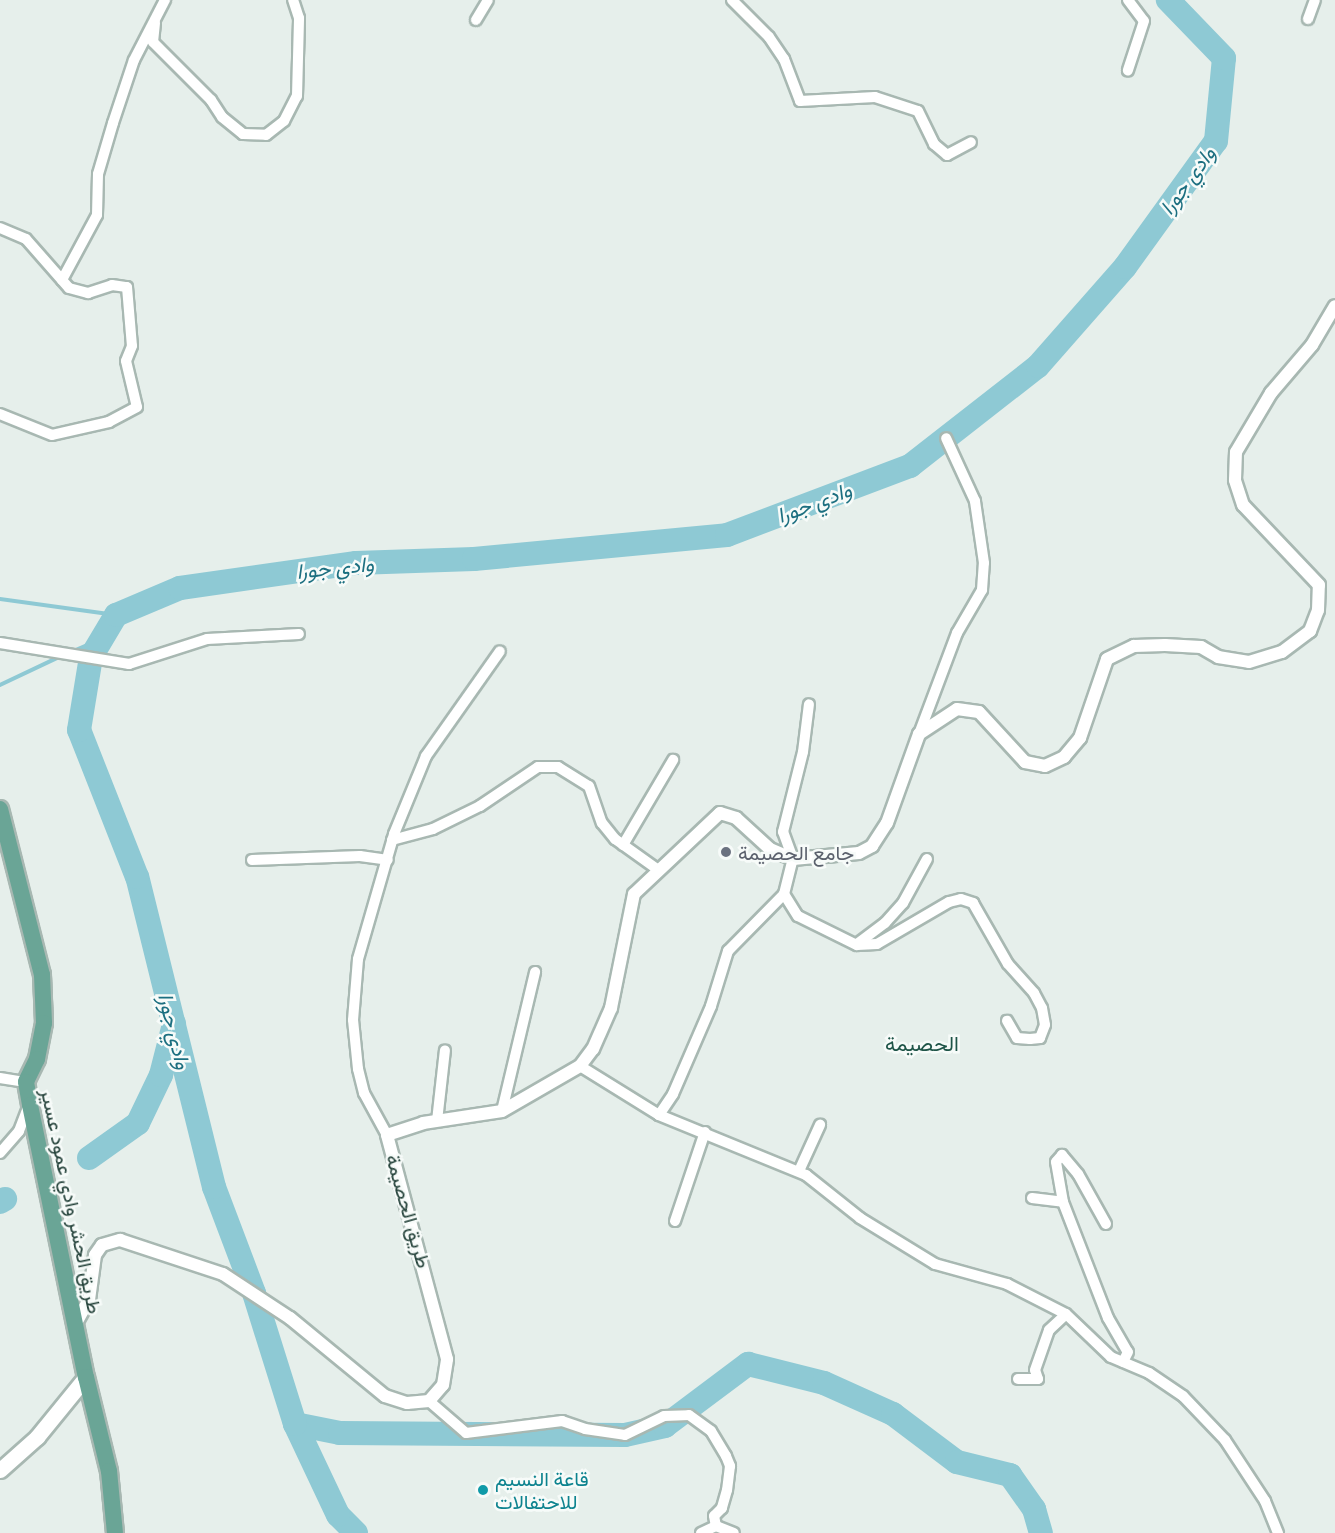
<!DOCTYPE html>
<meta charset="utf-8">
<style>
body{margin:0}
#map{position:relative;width:1335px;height:1533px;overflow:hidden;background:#e6efeb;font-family:"Exo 2",Vazirmatn,sans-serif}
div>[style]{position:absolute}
.stream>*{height:4px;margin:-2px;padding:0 2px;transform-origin:2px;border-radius:2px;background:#8ec9d4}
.river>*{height:24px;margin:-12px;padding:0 12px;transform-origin:12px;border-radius:12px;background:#8ec9d4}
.roads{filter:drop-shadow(2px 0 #a8b8b2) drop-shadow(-2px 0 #a8b8b2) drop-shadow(0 2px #a8b8b2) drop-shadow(0 -2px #a8b8b2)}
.minor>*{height:10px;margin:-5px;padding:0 5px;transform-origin:5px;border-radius:5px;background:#fff}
.tertiary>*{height:12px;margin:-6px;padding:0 6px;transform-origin:6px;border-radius:6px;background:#fff}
.secondary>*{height:15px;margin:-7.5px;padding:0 7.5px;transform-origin:7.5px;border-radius:7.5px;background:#fff}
.primary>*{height:16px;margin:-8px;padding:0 8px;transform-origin:8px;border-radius:8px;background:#6aa596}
.dots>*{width:16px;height:16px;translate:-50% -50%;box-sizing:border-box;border:3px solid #f7fbf9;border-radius:50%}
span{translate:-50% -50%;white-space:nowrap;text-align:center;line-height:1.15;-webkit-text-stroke:5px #f7fbf9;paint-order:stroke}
.worship-label{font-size:20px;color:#5b616d}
.left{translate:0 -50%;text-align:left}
.street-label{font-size:20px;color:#24423a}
.culture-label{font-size:20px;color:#0d838f}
.water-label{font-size:21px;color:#1c6f80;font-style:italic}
.neighbourhood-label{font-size:21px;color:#1f5548}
</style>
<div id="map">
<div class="stream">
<div style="left:0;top:599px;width:117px;rotate:7.9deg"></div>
<div style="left:71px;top:652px;width:34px;rotate:-23deg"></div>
<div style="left:0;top:685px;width:68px;rotate:-25.4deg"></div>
</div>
<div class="river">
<div style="left:89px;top:1158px;width:60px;rotate:-35.5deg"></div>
<div style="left:138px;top:1123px;width:53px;rotate:-64.4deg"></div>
<div style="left:161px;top:1075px;width:53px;rotate:-75.7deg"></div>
<div style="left:0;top:1202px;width:6px;rotate:-31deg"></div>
<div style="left:295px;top:1424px;width:46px;rotate:11.3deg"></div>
<div style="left:340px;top:1433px;width:285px;rotate:0.4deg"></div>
<div style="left:625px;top:1435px;width:41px;rotate:-12.7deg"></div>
<div style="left:665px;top:1426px;width:104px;rotate:-36.8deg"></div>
<div style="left:748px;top:1364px;width:78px;rotate:14deg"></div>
<div style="left:824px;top:1383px;width:76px;rotate:24.2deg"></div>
<div style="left:893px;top:1414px;width:80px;rotate:36.9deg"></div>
<div style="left:957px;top:1462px;width:55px;rotate:13.8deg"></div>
<div style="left:1010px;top:1475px;width:42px;rotate:54.8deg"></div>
<div style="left:1034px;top:1509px;width:25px;rotate:74deg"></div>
<div style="left:356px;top:1533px;width:25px;rotate:-135deg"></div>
<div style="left:338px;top:1515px;width:101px;rotate:-115.3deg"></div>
<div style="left:295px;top:1424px;width:137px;rotate:-107.4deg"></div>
<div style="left:254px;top:1293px;width:113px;rotate:-110.7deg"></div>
<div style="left:214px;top:1187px;width:319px;rotate:-103.9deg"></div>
<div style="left:137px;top:877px;width:158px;rotate:-111.5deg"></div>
<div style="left:79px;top:730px;width:74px;rotate:-80.7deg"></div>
<div style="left:91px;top:657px;width:49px;rotate:-59.2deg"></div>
<div style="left:116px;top:615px;width:69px;rotate:-22.9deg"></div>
<div style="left:180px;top:588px;width:178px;rotate:-8.1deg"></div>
<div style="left:356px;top:563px;width:118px;rotate:-1.9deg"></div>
<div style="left:474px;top:559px;width:254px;rotate:-5.4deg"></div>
<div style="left:727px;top:535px;width:196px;rotate:-20.7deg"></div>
<div style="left:910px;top:466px;width:162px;rotate:-38deg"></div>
<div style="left:1038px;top:366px;width:132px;rotate:-48.7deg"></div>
<div style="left:1125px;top:267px;width:155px;rotate:-54.2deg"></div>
<div style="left:1216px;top:141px;width:83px;rotate:-84.5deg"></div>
<div style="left:1224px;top:58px;width:81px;rotate:-134deg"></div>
</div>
<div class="roads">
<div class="minor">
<div style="left:732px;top:0;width:52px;rotate:45deg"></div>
<div style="left:769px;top:37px;width:27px;rotate:56deg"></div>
<div style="left:784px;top:59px;width:45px;rotate:69.1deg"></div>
<div style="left:800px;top:101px;width:75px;rotate:-3.1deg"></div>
<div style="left:875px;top:97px;width:45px;rotate:18deg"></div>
<div style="left:918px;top:111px;width:37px;rotate:64deg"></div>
<div style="left:934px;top:144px;width:17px;rotate:40deg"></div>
<div style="left:947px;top:155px;width:27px;rotate:-28deg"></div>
<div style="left:1128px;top:0;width:26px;rotate:53deg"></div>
<div style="left:1144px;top:21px;width:52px;rotate:108.1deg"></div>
<div style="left:1308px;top:19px;width:20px;rotate:-70deg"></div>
<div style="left:476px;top:20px;width:23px;rotate:-59deg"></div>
<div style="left:155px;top:23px;width:19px;rotate:96deg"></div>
<div style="left:153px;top:42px;width:82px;rotate:45deg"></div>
<div style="left:211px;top:100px;width:20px;rotate:57deg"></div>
<div style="left:222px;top:117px;width:27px;rotate:39deg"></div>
<div style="left:243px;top:134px;width:23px;rotate:2deg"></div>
<div style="left:266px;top:135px;width:23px;rotate:-38deg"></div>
<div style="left:284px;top:121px;width:28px;rotate:-63deg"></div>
<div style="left:297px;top:96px;width:78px;rotate:-88.5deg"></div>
<div style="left:299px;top:18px;width:19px;rotate:-108deg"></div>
<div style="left:0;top:228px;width:28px;rotate:23deg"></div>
<div style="left:26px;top:239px;width:65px;rotate:48.7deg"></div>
<div style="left:69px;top:288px;width:20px;rotate:15deg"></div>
<div style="left:88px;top:293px;width:25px;rotate:-18deg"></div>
<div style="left:112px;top:285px;width:15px;rotate:8deg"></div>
<div style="left:127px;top:287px;width:59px;rotate:85.2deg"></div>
<div style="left:132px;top:346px;width:16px;rotate:112deg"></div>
<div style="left:126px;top:361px;width:47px;rotate:76.6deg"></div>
<div style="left:137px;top:407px;width:32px;rotate:152deg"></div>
<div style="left:109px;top:422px;width:58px;rotate:167.2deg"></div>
<div style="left:52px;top:435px;width:56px;rotate:-158deg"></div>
<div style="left:62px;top:280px;width:74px;rotate:-61.7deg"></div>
<div style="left:97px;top:215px;width:41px;rotate:-88.6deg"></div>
<div style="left:98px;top:174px;width:53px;rotate:-73.6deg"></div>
<div style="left:113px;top:123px;width:66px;rotate:-71.6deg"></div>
<div style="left:134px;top:60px;width:68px;rotate:-62.7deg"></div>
<div style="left:0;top:643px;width:131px;rotate:9.2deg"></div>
<div style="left:129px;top:664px;width:82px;rotate:-17.8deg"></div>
<div style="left:207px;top:639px;width:92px;rotate:-3.1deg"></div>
<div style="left:919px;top:734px;width:108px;rotate:-69.4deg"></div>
<div style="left:957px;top:633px;width:50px;rotate:-59.8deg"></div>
<div style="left:982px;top:590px;width:27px;rotate:-86deg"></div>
<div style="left:984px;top:563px;width:63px;rotate:-98.3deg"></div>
<div style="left:975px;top:501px;width:69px;rotate:-114.7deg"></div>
<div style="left:392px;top:840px;width:42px;rotate:-15deg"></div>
<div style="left:433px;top:829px;width:52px;rotate:-26.1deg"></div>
<div style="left:480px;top:806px;width:70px;rotate:-33.9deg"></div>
<div style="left:538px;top:767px;width:20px"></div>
<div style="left:558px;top:767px;width:36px;rotate:32deg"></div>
<div style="left:589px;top:786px;width:39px;rotate:71deg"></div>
<div style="left:602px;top:823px;width:21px;rotate:51deg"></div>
<div style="left:615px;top:839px;width:52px;rotate:35.5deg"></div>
<div style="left:623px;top:845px;width:99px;rotate:-59.5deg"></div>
<div style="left:252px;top:860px;width:108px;rotate:-2.1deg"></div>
<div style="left:360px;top:856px;width:28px;rotate:8deg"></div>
<div style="left:784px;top:894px;width:26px;rotate:58deg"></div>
<div style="left:798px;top:916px;width:66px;rotate:26.2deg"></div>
<div style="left:857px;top:945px;width:20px;rotate:-3deg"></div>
<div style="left:877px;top:944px;width:83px;rotate:-30.3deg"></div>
<div style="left:949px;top:902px;width:12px;rotate:-14deg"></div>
<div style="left:961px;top:899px;width:13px;rotate:18deg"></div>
<div style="left:973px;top:903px;width:70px;rotate:60.2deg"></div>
<div style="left:1008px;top:964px;width:39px;rotate:48deg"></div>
<div style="left:1034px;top:993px;width:17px;rotate:62deg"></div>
<div style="left:1042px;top:1008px;width:17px;rotate:80deg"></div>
<div style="left:1045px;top:1025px;width:14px;rotate:111deg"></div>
<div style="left:1040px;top:1038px;width:10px;rotate:174deg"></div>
<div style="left:1030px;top:1039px;width:13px;rotate:-176deg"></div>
<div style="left:1017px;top:1038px;width:20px;rotate:-120deg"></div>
<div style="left:857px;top:944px;width:35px;rotate:-37deg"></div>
<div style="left:885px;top:923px;width:27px;rotate:-48deg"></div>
<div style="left:903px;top:903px;width:50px;rotate:-61.4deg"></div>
<div style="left:580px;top:1066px;width:93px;rotate:31.8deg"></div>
<div style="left:659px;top:1115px;width:25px;rotate:-56deg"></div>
<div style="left:673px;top:1094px;width:96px;rotate:-66.6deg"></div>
<div style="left:711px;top:1006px;width:58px;rotate:-72.8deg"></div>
<div style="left:728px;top:951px;width:80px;rotate:-45.5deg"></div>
<div style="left:784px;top:894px;width:36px;rotate:-76deg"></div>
<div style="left:793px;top:859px;width:29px;rotate:-110deg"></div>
<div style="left:783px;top:832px;width:82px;rotate:-76deg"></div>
<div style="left:803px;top:752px;width:48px;rotate:-82.9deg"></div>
<div style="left:0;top:1078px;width:26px;rotate:9deg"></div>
<div style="left:502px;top:1111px;width:143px;rotate:-76.6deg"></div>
<div style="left:659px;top:1115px;width:159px;rotate:22.2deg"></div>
<div style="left:806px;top:1175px;width:69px;rotate:38.5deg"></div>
<div style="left:860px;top:1218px;width:88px;rotate:31.5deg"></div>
<div style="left:935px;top:1264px;width:75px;rotate:15.5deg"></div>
<div style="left:1007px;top:1284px;width:66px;rotate:27deg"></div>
<div style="left:1066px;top:1314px;width:62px;rotate:43.7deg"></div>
<div style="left:1111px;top:1357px;width:41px;rotate:22.8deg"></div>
<div style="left:1149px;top:1373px;width:41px;rotate:34.1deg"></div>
<div style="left:1183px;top:1396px;width:61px;rotate:46.3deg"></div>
<div style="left:1225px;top:1440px;width:73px;rotate:56.7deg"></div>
<div style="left:1265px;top:1501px;width:35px;rotate:68deg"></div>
<div style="left:437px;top:1121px;width:71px;rotate:-83.6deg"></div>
<div style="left:387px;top:1135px;width:48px;rotate:-118.7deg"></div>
<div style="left:364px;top:1093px;width:25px;rotate:-104deg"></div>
<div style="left:358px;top:1069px;width:49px;rotate:-95.8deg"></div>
<div style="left:353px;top:1020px;width:61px;rotate:-85.3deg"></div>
<div style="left:358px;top:959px;width:130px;rotate:-73.9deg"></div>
<div style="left:394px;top:834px;width:84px;rotate:-67.7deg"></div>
<div style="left:426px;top:756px;width:128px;rotate:-54.8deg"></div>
<div style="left:0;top:1153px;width:29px;rotate:-49deg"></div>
<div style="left:19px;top:1131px;width:28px;rotate:-69deg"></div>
<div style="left:799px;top:1171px;width:51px;rotate:-65.5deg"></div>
<div style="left:1032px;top:1198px;width:31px;rotate:7deg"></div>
<div style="left:675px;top:1221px;width:94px;rotate:-71.4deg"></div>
<div style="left:1106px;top:1224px;width:57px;rotate:-119.2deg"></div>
<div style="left:1078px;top:1174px;width:25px;rotate:-130deg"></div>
<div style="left:1062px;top:1155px;width:9px;rotate:131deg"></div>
<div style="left:1056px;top:1162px;width:41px;rotate:80.1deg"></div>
<div style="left:1063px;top:1202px;width:124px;rotate:68.8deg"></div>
<div style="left:1108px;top:1318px;width:39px;rotate:60deg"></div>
<div style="left:1128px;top:1352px;width:11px;rotate:117deg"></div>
<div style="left:1018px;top:1379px;width:20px"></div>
<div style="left:1038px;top:1379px;width:9px;rotate:-108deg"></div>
<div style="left:1035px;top:1370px;width:42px;rotate:-70.7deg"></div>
<div style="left:1049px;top:1330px;width:23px;rotate:-43deg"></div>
<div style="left:429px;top:1401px;width:49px;rotate:40.9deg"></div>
<div style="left:466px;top:1433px;width:97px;rotate:-7.1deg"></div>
<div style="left:562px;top:1421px;width:24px;rotate:19deg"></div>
<div style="left:585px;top:1429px;width:40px;rotate:8.5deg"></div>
<div style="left:625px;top:1435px;width:43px;rotate:-26deg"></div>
<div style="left:664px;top:1416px;width:25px;rotate:-2deg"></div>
<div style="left:689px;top:1415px;width:27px;rotate:36deg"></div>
<div style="left:711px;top:1431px;width:29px;rotate:59deg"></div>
<div style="left:726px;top:1456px;width:11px;rotate:68deg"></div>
<div style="left:730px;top:1466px;width:24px;rotate:97deg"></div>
<div style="left:727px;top:1490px;width:19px;rotate:106deg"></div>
<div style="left:722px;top:1508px;width:11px;rotate:135deg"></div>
<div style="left:714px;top:1516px;width:10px;rotate:79deg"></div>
<div style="left:716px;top:1526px;width:19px;rotate:21deg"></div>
<div style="left:701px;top:1533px;width:17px;rotate:-25deg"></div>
</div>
<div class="tertiary">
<div style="left:76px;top:1323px;width:26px;rotate:-61deg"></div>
<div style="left:89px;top:1300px;width:45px;rotate:-82.4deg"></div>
<div style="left:95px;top:1255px;width:12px;rotate:-55deg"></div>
<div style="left:102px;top:1245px;width:19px;rotate:-16deg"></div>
<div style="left:120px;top:1240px;width:108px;rotate:18.3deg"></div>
<div style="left:223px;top:1274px;width:80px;rotate:33.3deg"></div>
<div style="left:290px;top:1318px;width:123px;rotate:39.4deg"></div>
<div style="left:385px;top:1396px;width:23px;rotate:18deg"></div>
<div style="left:407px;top:1403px;width:22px;rotate:-5deg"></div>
<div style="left:429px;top:1401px;width:21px;rotate:-49deg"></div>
<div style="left:443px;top:1385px;width:26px;rotate:-81deg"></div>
<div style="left:447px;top:1359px;width:232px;rotate:-105deg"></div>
<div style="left:387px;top:1135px;width:38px;rotate:-18deg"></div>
<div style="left:423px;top:1123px;width:80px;rotate:-8.6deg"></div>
<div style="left:502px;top:1111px;width:90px;rotate:-30deg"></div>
<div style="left:580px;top:1066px;width:21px;rotate:-53deg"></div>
<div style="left:593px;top:1049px;width:45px;rotate:-66.3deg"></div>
<div style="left:611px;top:1008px;width:116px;rotate:-78.6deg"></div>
<div style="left:634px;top:894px;width:118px;rotate:-43.3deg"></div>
<div style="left:720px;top:813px;width:17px;rotate:17deg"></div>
<div style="left:736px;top:818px;width:46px;rotate:42.4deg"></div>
<div style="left:770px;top:849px;width:25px;rotate:23deg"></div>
<div style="left:793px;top:859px;width:66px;rotate:-5.2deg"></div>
<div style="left:859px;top:853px;width:15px;rotate:-28deg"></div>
<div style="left:872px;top:846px;width:27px;rotate:-57deg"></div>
<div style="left:887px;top:823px;width:95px;rotate:-70.2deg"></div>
<div style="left:919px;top:734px;width:45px;rotate:-33.3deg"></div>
<div style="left:957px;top:709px;width:22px;rotate:8deg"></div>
<div style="left:979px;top:712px;width:68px;rotate:47.4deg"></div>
<div style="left:1025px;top:762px;width:20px;rotate:11deg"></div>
<div style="left:1045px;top:766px;width:21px;rotate:-25deg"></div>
<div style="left:1064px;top:757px;width:25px;rotate:-50deg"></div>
<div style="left:1080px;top:738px;width:83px;rotate:-71.1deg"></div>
<div style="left:1107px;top:659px;width:30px;rotate:-26deg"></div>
<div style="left:1134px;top:646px;width:31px;rotate:-2deg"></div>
<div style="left:1165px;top:645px;width:36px;rotate:3deg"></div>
<div style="left:1201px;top:647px;width:20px;rotate:30deg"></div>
<div style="left:1218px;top:657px;width:31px;rotate:9deg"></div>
<div style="left:1249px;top:662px;width:34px;rotate:-17deg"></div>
<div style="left:1282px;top:652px;width:35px;rotate:-37deg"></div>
<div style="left:1310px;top:631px;width:22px;rotate:-69deg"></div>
<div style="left:1318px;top:610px;width:25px;rotate:-88deg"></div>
<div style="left:1319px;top:585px;width:110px;rotate:-133.5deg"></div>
<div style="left:1243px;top:505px;width:26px;rotate:-108deg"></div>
<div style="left:1235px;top:480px;width:28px;rotate:-88deg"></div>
<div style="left:1236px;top:452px;width:69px;rotate:-59.3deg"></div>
<div style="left:1271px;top:393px;width:63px;rotate:-49.5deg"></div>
<div style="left:1312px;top:345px;width:45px;rotate:-59.5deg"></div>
</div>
<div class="secondary">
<div style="left:0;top:1470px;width:50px;rotate:-41.7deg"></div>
<div style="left:37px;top:1437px;width:77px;rotate:-50.8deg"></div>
</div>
<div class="primary">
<div style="left:0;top:809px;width:171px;rotate:75.8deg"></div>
<div style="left:42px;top:975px;width:48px;rotate:87.6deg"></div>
<div style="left:44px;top:1023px;width:37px;rotate:101deg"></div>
<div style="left:37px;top:1059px;width:25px;rotate:116deg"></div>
<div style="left:26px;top:1082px;width:23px;rotate:80deg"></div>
<div style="left:30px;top:1105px;width:278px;rotate:78.4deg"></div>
<div style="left:86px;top:1377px;width:97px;rotate:76.3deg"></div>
<div style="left:109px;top:1471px;width:62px;rotate:84.5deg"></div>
</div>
</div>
<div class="dots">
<div style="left:726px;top:852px;background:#6b7280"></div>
<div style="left:483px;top:1490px;background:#0f9aa8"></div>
</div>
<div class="worship-label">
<span class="left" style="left:738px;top:852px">جامع الحصيمة</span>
</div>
<div class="street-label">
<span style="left:72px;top:1201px;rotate:78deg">طريق الحشر وادي عمود عسير</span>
<span style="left:409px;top:1211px;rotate:74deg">طريق الحصيمة</span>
</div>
<div class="culture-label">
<span class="left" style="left:495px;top:1490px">قاعة النسيم<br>للاحتفالات</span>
</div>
<div class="water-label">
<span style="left:1187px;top:180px;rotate:-54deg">وادي جورا</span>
<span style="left:814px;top:502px;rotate:-21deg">وادي جورا</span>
<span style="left:335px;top:567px;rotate:-6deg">وادي جورا</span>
<span style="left:175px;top:1031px;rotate:76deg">وادي جورا</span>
</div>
<div class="neighbourhood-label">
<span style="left:922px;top:1043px">الحصيمة</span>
</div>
</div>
